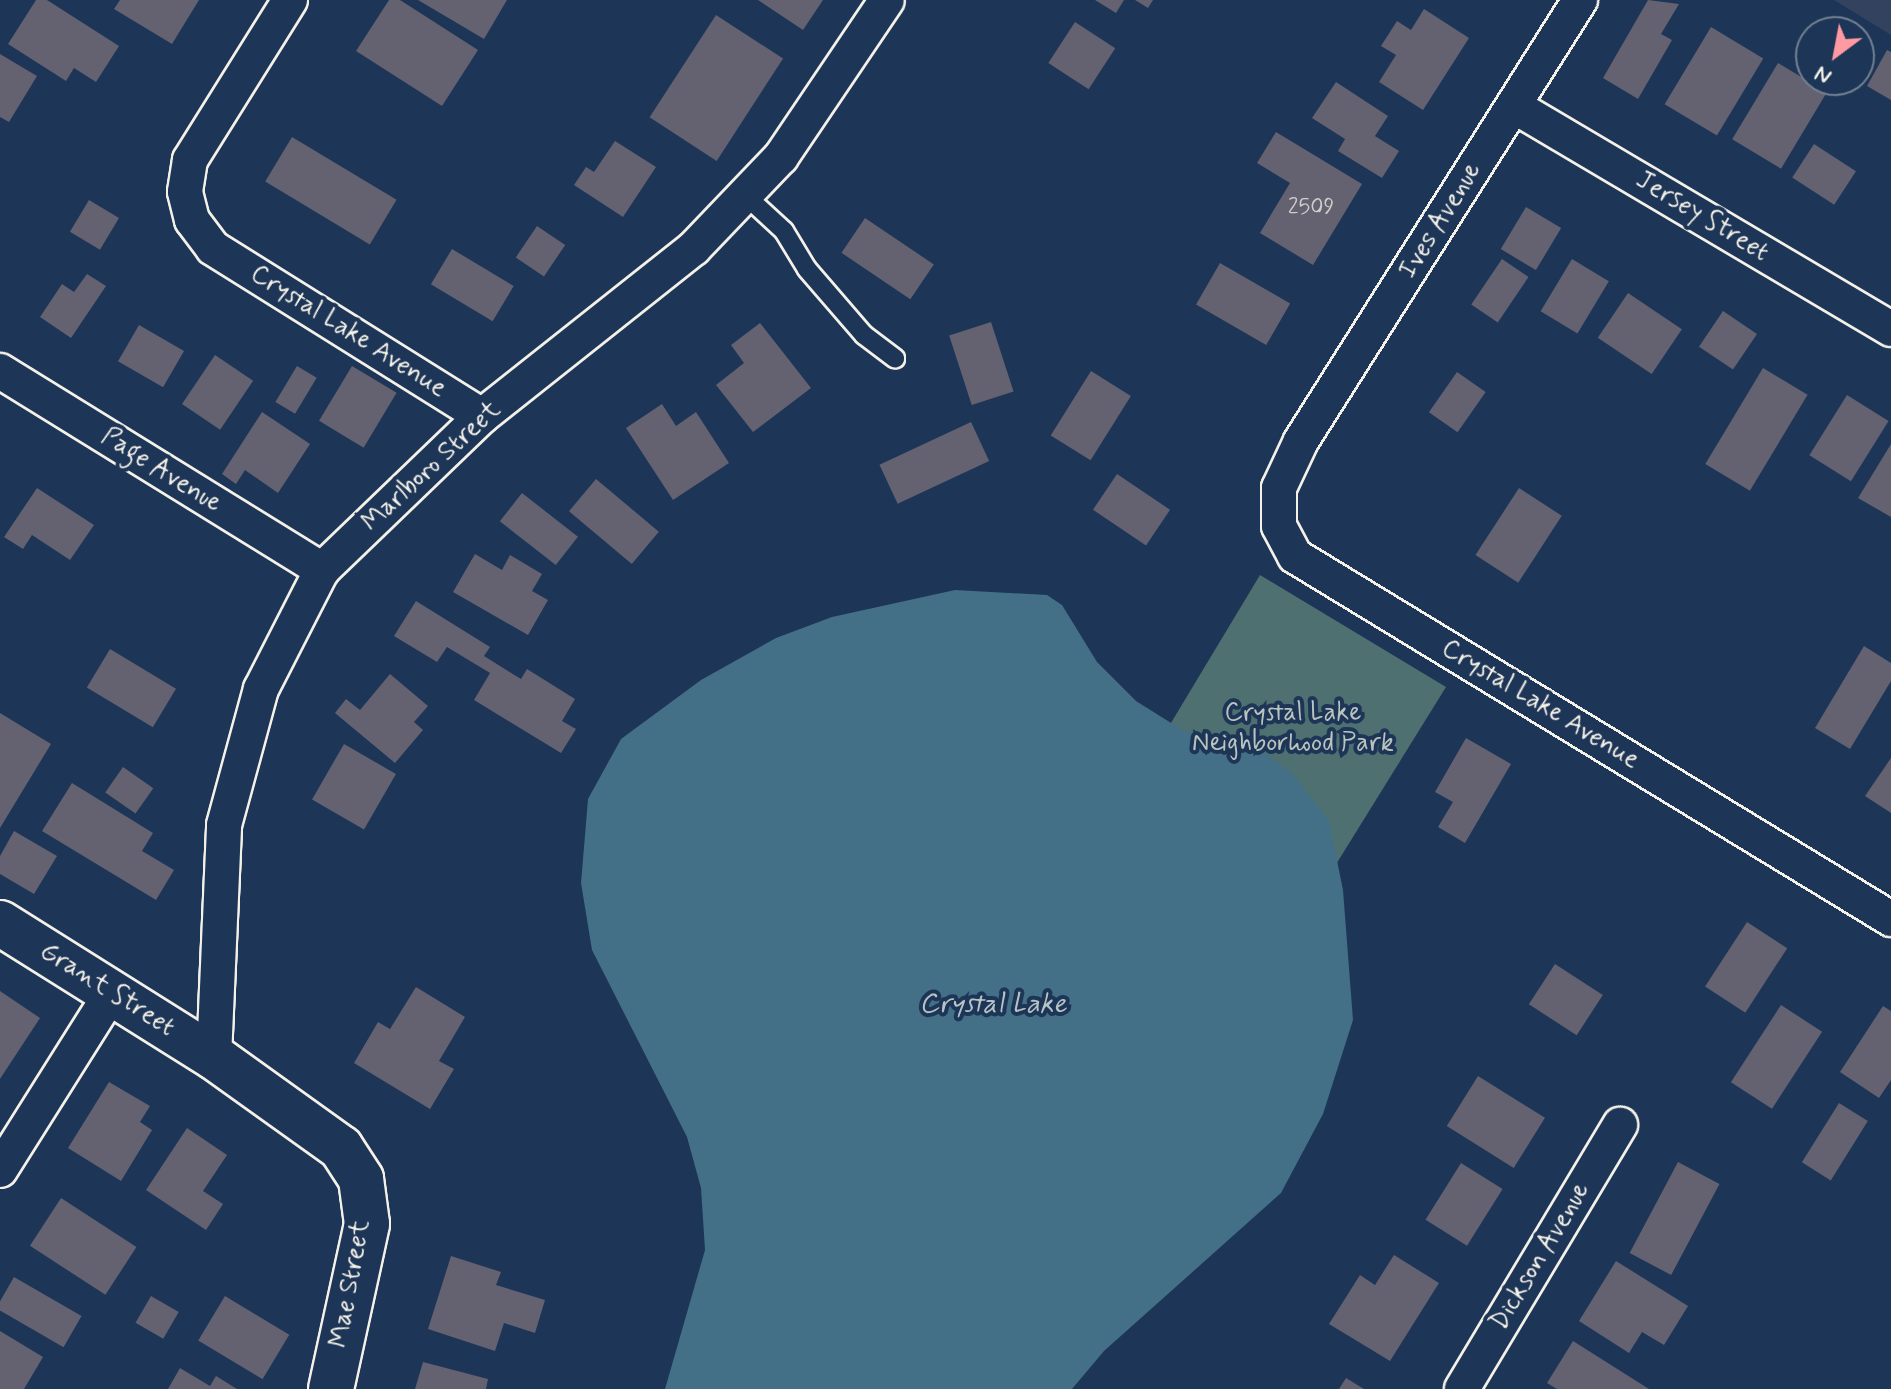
<!DOCTYPE html>
<style>
body{margin:0}
#map{position:relative;width:1891px;height:1389px;overflow:hidden;background:#1d3557;font-family:Mynerve,sans-serif}
div>[style]{position:absolute}
.built>*{inset:0;background:#32425f}
.green>*{inset:0;background:#4f7070}
.water>*{inset:0;background:#436f87}
.building>*{inset:0;background:#646171;transform-origin:0 0}
.roads{filter:drop-shadow(2px 0 #f4f1e8) drop-shadow(-2px 0 #f4f1e8) drop-shadow(0 2px #f4f1e8) drop-shadow(0 -2px #f4f1e8)}
.service>*{height:18px;margin:-9px;padding:0 9px;transform-origin:9px;border-radius:9px;background:#1d3557}
.minor>*{height:34px;margin:-17px;padding:0 17px;transform-origin:17px;border-radius:17px;background:#1d3557}
.tertiary>*{height:44px;margin:-22px;padding:0 22px;transform-origin:22px;border-radius:22px;background:#1d3557}
span{translate:-50% -50%;white-space:nowrap;text-align:center;line-height:1.15;-webkit-text-stroke:8px #1d3557;paint-order:stroke}
.number-label{font-size:22px;color:#d0cdca}
.number-label span{-webkit-text-stroke-width:0}
.street-label{font-size:26px;color:#f4f1e8}
.park-label{font-size:26px;color:#bac4be}
.water-label{font-size:28px;color:#b6c4c6;font-style:italic}
.north{position:absolute;left:1795px;top:16px;width:80px;height:80px;box-sizing:border-box;background:#1d3557;border:2px solid #738091;border-radius:50%;rotate:212deg;font-size:22px;font-weight:700;line-height:32px;text-align:center;color:#f4f1e8}
.north::after{content:'';display:block;margin:auto;width:28px;height:36px;background:#ff9aa2;clip-path:polygon(50% 0,100% 100%,50% 72%,0 100%)}
</style>
<div id="map">
<div class="built">
<div style="clip-path:polygon(1834px 0,1891px 0,1891px 35px)"></div>
</div>
<div class="green">
<div style="clip-path:polygon(1260px 575px,1446px 687px,1250px 1003px,1127px 796px)"></div>
</div>
<div class="water">
<div style="clip-path:polygon(955px 590px,1047px 595px,1062px 605px,1097px 662px,1136px 701px,1184px 731px,1261px 750px,1292px 773px,1329px 821px,1343px 890px,1353px 1020px,1323px 1114px,1281px 1193px,1104px 1351px,1072px 1389px,665px 1389px,705px 1250px,701px 1188px,687px 1137px,592px 950px,581px 883px,588px 799px,621px 739px,701px 680px,776px 638px,832px 617px)"></div>
</div>
<div class="building">
<div style="clip-path:polygon(36px 0,47px 0,119px 46px,96px 82px,74px 68px,66px 81px,8px 44px)"></div>
<div style="clip-path:polygon(120px 0,199px 0,172px 44px,114px 9px)"></div>
<div style="clip-path:polygon(389px 0,400px 0,478px 50px,442px 106px,356px 51px)"></div>
<div style="clip-path:polygon(418px 0,507px 0,484px 39px)"></div>
<div style="clip-path:polygon(758px 0,823px 0,803px 30px)"></div>
<div style="clip-path:polygon(1095px 0,1124px 0,1116px 13px)"></div>
<div style="clip-path:polygon(1135px 0,1153px 0,1148px 8px)"></div>
<div style="clip-path:polygon(1648px 0,1679px 4px,1661px 34px,1672px 40px,1638px 99px,1603px 78px)"></div>
<div style="clip-path:polygon(1424px 9px,1469px 38px,1423px 110px,1379px 82px,1396px 55px,1381px 46px,1397px 21px,1411px 30px)"></div>
<div style="left:716px;top:15px;width:80px;height:122px;rotate:33deg"></div>
<div style="left:1075px;top:22px;width:48px;height:49px;rotate:33deg"></div>
<div style="left:1711px;top:27px;width:61px;height:90px;rotate:31deg"></div>
<div style="clip-path:polygon(1887px 50px,1891px 52px,1891px 100px,1867px 86px)"></div>
<div style="clip-path:polygon(0 54px,37px 76px,9px 122px,0 117px)"></div>
<div style="left:1778px;top:63px;width:57px;height:89px;rotate:31deg"></div>
<div style="clip-path:polygon(1336px 82px,1388px 116px,1375px 136px,1399px 151px,1382px 178px,1338px 151px,1345px 139px,1312px 118px)"></div>
<div style="clip-path:polygon(1276px 132px,1362px 184px,1313px 265px,1260px 233px,1290px 183px,1257px 163px)"></div>
<div style="left:292px;top:137px;width:122px;height:52px;rotate:31deg"></div>
<div style="clip-path:polygon(615px 141px,656px 167px,623px 217px,574px 185px,586px 167px,594px 172px)"></div>
<div style="left:1814px;top:144px;width:50px;height:40px;rotate:33deg"></div>
<div style="left:89px;top:200px;width:35px;height:37px;rotate:31deg"></div>
<div style="left:1526px;top:207px;width:41px;height:49px;rotate:31deg"></div>
<div style="left:865px;top:218px;width:83px;height:42px;rotate:34deg"></div>
<div style="left:537px;top:226px;width:34px;height:38px;rotate:34deg"></div>
<div style="left:452px;top:249px;width:72px;height:41px;rotate:31deg"></div>
<div style="left:1502px;top:259px;width:32px;height:55px;rotate:34deg"></div>
<div style="left:1572px;top:259px;width:43px;height:61px;rotate:31deg"></div>
<div style="left:1220px;top:263px;width:81px;height:48px;rotate:30deg"></div>
<div style="clip-path:polygon(87px 274px,106px 286px,71px 338px,40px 317px,62px 284px,74px 292px)"></div>
<div style="left:1628px;top:293px;width:65px;height:54px;rotate:34deg"></div>
<div style="left:1723px;top:311px;width:41px;height:43px;rotate:34deg"></div>
<div style="left:991px;top:322px;width:73px;height:44px;rotate:72deg"></div>
<div style="clip-path:polygon(760px 323px,811px 388px,753px 432px,716px 385px,744px 363px,731px 345px)"></div>
<div style="left:139px;top:325px;width:52px;height:42px;rotate:30deg"></div>
<div style="left:215px;top:355px;width:46px;height:59px;rotate:34deg"></div>
<div style="left:297px;top:366px;width:23px;height:42px;rotate:31deg"></div>
<div style="left:352px;top:366px;width:52px;height:64px;rotate:31deg"></div>
<div style="left:1763px;top:368px;width:52px;height:112px;rotate:31deg"></div>
<div style="left:1091px;top:371px;width:47px;height:76px;rotate:32deg"></div>
<div style="left:1457px;top:372px;width:35px;height:49px;rotate:35deg"></div>
<div style="left:1847px;top:395px;width:49px;height:71px;rotate:32deg"></div>
<div style="clip-path:polygon(662px 404px,676px 426px,696px 412px,729px 463px,673px 500px,626px 428px)"></div>
<div style="clip-path:polygon(262px 412px,310px 444px,278px 493px,245px 470px,236px 484px,222px 474px)"></div>
<div style="left:971px;top:422px;width:43px;height:101px;rotate:65deg"></div>
<div style="clip-path:polygon(1891px 444px,1891px 517px,1858px 498px)"></div>
<div style="left:1117px;top:474px;width:64px;height:43px;rotate:34deg"></div>
<div style="left:596px;top:479px;width:82px;height:42px;rotate:40deg"></div>
<div style="clip-path:polygon(37px 488px,94px 525px,70px 560px,32px 535px,23px 549px,4px 537px)"></div>
<div style="left:1519px;top:488px;width:51px;height:80px;rotate:33deg"></div>
<div style="left:522px;top:493px;width:71px;height:36px;rotate:38deg"></div>
<div style="clip-path:polygon(475px 554px,502px 570px,510px 555px,542px 574px,532px 591px,548px 600px,528px 635px,453px 592px)"></div>
<div style="clip-path:polygon(416px 601px,490px 647px,484px 656px,521px 679px,527px 669px,575px 699px,562px 721px,576px 729px,561px 753px,474px 700px,490px 673px,447px 647px,437px 662px,394px 636px)"></div>
<div style="clip-path:polygon(1864px 646px,1891px 663px,1891px 681px,1850px 749px,1815px 728px)"></div>
<div style="left:110px;top:649px;width:77px;height:45px;rotate:31deg"></div>
<div style="clip-path:polygon(390px 674px,428px 706px,414px 722px,423px 730px,395px 763px,335px 713px,346px 699px,360px 710px)"></div>
<div style="clip-path:polygon(0 713px,51px 744px,0 828px)"></div>
<div style="clip-path:polygon(1466px 738px,1511px 764px,1465px 843px,1438px 827px,1453px 802px,1435px 792px)"></div>
<div style="left:344px;top:744px;width:60px;height:64px;rotate:30deg"></div>
<div style="clip-path:polygon(1891px 758px,1891px 813px,1865px 796px)"></div>
<div style="left:123px;top:767px;width:37px;height:31px;rotate:35deg"></div>
<div style="clip-path:polygon(72px 783px,153px 833px,142px 851px,174px 870px,156px 900px,42px 831px)"></div>
<div style="clip-path:polygon(14px 831px,57px 856px,34px 894px,0 874px,0 856px)"></div>
<div style="left:1747px;top:922px;width:48px;height:77px;rotate:33deg"></div>
<div style="left:1555px;top:964px;width:57px;height:48px;rotate:33deg"></div>
<div style="clip-path:polygon(416px 987px,465px 1017px,439px 1061px,454px 1069px,430px 1109px,354px 1063px,378px 1022px,390px 1029px)"></div>
<div style="clip-path:polygon(0 991px,40px 1018px,0 1079px)"></div>
<div style="left:1781px;top:1005px;width:49px;height:92px;rotate:33deg"></div>
<div style="clip-path:polygon(1883px 1006px,1891px 1011px,1891px 1080px,1879px 1098px,1840px 1072px)"></div>
<div style="left:1478px;top:1076px;width:79px;height:59px;rotate:32deg"></div>
<div style="clip-path:polygon(109px 1082px,150px 1106px,140px 1122px,152px 1130px,121px 1181px,68px 1148px)"></div>
<div style="left:1839px;top:1103px;width:34px;height:70px;rotate:32deg"></div>
<div style="clip-path:polygon(187px 1128px,227px 1155px,203px 1191px,223px 1204px,206px 1230px,146px 1190px)"></div>
<div style="left:1678px;top:1162px;width:47px;height:103px;rotate:28deg"></div>
<div style="left:1461px;top:1163px;width:49px;height:67px;rotate:32deg"></div>
<div style="left:61px;top:1198px;width:90px;height:57px;rotate:33deg"></div>
<div style="clip-path:polygon(1394px 1255px,1439px 1283px,1390px 1361px,1329px 1324px,1360px 1275px,1375px 1285px)"></div>
<div style="clip-path:polygon(451px 1256px,501px 1272px,496px 1285px,545px 1300px,535px 1333px,504px 1323px,495px 1351px,428px 1329px)"></div>
<div style="clip-path:polygon(1616px 1261px,1688px 1306px,1664px 1345px,1642px 1332px,1629px 1353px,1579px 1321px)"></div>
<div style="left:14px;top:1277px;width:78px;height:36px;rotate:30deg"></div>
<div style="left:151px;top:1296px;width:32px;height:31px;rotate:30deg"></div>
<div style="left:225px;top:1296px;width:75px;height:52px;rotate:31deg"></div>
<div style="clip-path:polygon(0 1331px,43px 1357px,24px 1389px,0 1389px)"></div>
<div style="clip-path:polygon(1573px 1341px,1649px 1389px,1557px 1389px,1547px 1383px)"></div>
<div style="clip-path:polygon(423px 1362px,488px 1379px,486px 1389px,415px 1389px)"></div>
<div style="clip-path:polygon(180px 1368px,210px 1386px,216px 1376px,237px 1389px,168px 1389px)"></div>
<div style="clip-path:polygon(1346px 1378px,1364px 1389px,1339px 1389px)"></div>
</div>
<div class="roads">
<div class="service">
<div style="left:745px;top:195px;width:53px;rotate:42.7deg"></div>
<div style="left:784px;top:231px;width:44px;rotate:58.8deg"></div>
<div style="left:807px;top:269px;width:87px;rotate:49.2deg"></div>
<div style="left:864px;top:335px;width:39px;rotate:37deg"></div>
</div>
<div class="minor">
<div style="left:290px;top:0;width:189px;rotate:122deg"></div>
<div style="left:190px;top:160px;width:32px;rotate:99deg"></div>
<div style="left:185px;top:192px;width:29px;rotate:76deg"></div>
<div style="left:192px;top:220px;width:35px;rotate:53deg"></div>
<div style="left:213px;top:248px;width:317px;rotate:32deg"></div>
<div style="left:1580px;top:0;width:522px;rotate:122.32deg"></div>
<div style="left:1301px;top:441px;width:52px;rotate:115.1deg"></div>
<div style="left:1279px;top:488px;width:38px;rotate:90deg"></div>
<div style="left:1279px;top:526px;width:34px;rotate:62deg"></div>
<div style="left:1295px;top:556px;width:698px;rotate:31.34deg"></div>
<div style="left:1514px;top:106px;width:438px;rotate:30.6deg"></div>
<div style="left:0;top:371px;width:379px;rotate:31.7deg"></div>
<div style="left:214px;top:1057px;width:232px;rotate:-87.5deg"></div>
<div style="left:224px;top:825px;width:141px;rotate:-74.8deg"></div>
<div style="left:261px;top:689px;width:134px;rotate:-62.9deg"></div>
<div style="left:322px;top:570px;width:222px;rotate:-43.9deg"></div>
<div style="left:482px;top:416px;width:270px;rotate:-38.4deg"></div>
<div style="left:694px;top:248px;width:126px;rotate:-46.3deg"></div>
<div style="left:781px;top:157px;width:189px;rotate:-56deg"></div>
<div style="left:0;top:1170px;width:210px;rotate:-57.8deg"></div>
<div style="left:1462px;top:1389px;width:308px;rotate:-59.1deg"></div>
</div>
<div class="tertiary">
<div style="left:0;top:923px;width:252px;rotate:32.1deg"></div>
<div style="left:214px;top:1057px;width:156px;rotate:35.6deg"></div>
<div style="left:341px;top:1148px;width:37px;rotate:57deg"></div>
<div style="left:361px;top:1179px;width:45px;rotate:82.4deg"></div>
<div style="left:367px;top:1224px;width:169px;rotate:102.3deg"></div>
</div>
</div>
<div class="number-label">
<span style="left:1311px;top:208px">2509</span>
</div>
<div class="street-label">
<span style="left:1702px;top:217px;rotate:31deg">Jersey Street</span>
<span style="left:1441px;top:221px;rotate:-58deg">Ives Avenue</span>
<span style="left:348px;top:332px;rotate:32deg">Crystal Lake Avenue</span>
<span style="left:432px;top:467px;rotate:-43deg">Marlboro Street</span>
<span style="left:161px;top:471px;rotate:32deg">Page Avenue</span>
<span style="left:1540px;top:705px;rotate:31deg">Crystal Lake Avenue</span>
<span style="left:107px;top:990px;rotate:32deg">Grant Street</span>
<span style="left:1541px;top:1257px;rotate:-59deg">Dickson Avenue</span>
<span style="left:351px;top:1284px;rotate:-80deg">Mae Street</span>
</div>
<div class="park-label">
<span style="left:1293px;top:729px">Crystal Lake<br>Neighborhood Park</span>
</div>
<div class="water-label">
<span style="left:993px;top:1005px">Crystal Lake</span>
</div>
<div class="north">N</div>
</div>
